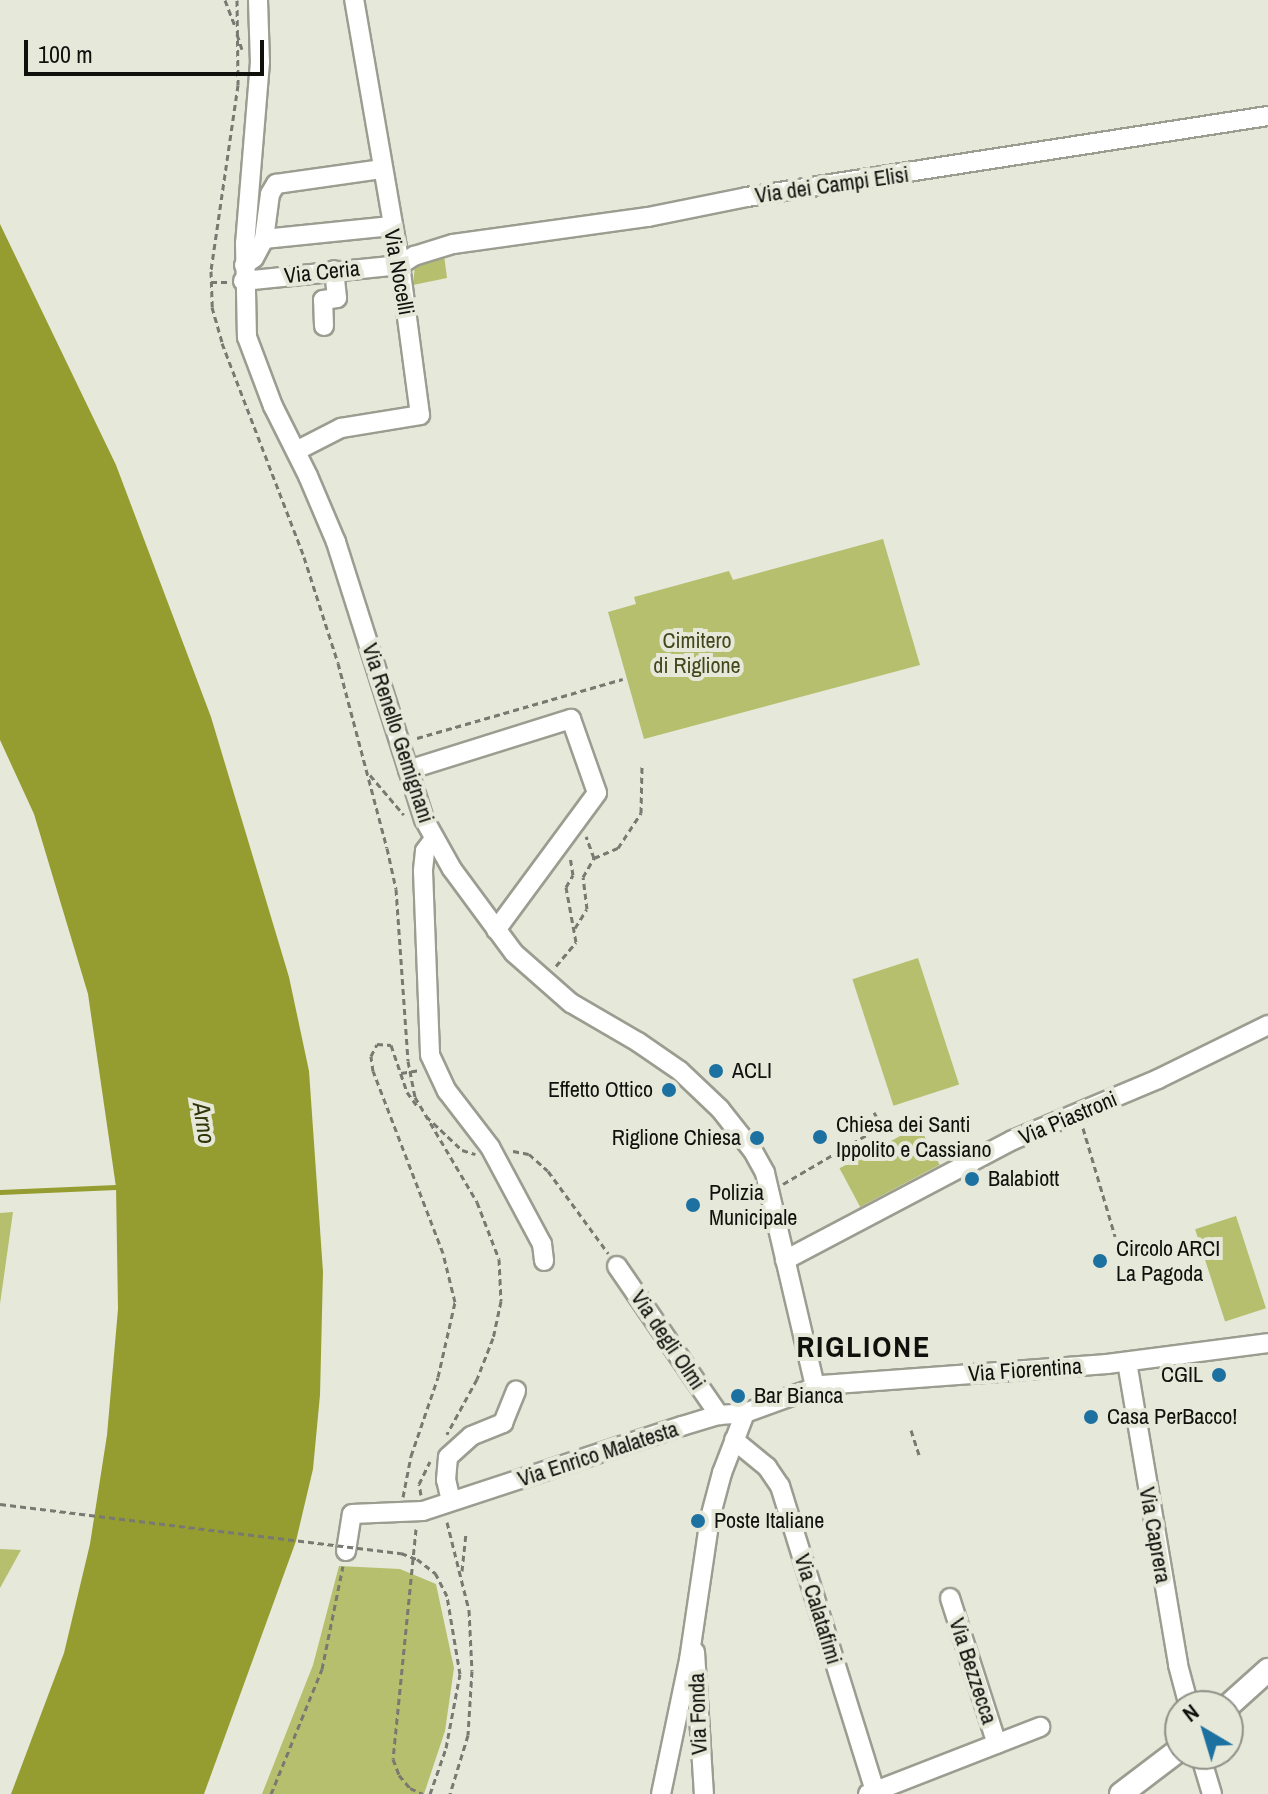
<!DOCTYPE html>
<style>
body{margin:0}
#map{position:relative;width:1268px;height:1794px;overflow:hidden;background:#e6e8da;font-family:"Archivo Narrow",sans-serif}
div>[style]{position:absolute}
.green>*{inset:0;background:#b6bf6d;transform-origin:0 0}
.water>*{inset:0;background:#959d31}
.stream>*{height:5px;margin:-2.5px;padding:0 2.5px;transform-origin:2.5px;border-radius:2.5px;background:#959d31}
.path>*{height:3px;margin-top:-1.5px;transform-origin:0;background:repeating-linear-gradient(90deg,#787970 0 6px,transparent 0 10px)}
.roads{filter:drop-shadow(2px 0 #9b9d90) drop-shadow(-2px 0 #9b9d90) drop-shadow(0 2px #9b9d90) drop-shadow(0 -2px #9b9d90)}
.minor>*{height:18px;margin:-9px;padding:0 9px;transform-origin:9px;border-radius:9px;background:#fff}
.major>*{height:22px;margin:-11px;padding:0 11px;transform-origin:11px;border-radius:11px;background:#fff}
.path-bridge>*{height:3px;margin-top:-1.5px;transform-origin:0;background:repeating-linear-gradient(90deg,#787970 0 6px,transparent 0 10px)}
.dots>*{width:22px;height:22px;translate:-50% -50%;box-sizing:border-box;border:4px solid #e6e8da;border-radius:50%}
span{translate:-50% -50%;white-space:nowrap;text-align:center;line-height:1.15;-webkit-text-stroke:8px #e6e8da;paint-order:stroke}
.street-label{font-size:22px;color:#10110c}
.park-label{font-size:22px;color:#43471b}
.poi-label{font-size:22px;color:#10110c}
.left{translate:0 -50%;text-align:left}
.right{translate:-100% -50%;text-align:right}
.water-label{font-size:24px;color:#313407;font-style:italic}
.district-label{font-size:30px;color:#10110c;font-weight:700;letter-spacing:2px}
.north{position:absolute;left:1164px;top:1690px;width:80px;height:80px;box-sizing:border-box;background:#e6e8da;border:2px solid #909288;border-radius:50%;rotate:322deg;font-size:22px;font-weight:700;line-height:32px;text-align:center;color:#10110c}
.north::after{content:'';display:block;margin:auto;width:28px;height:36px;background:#1c71a1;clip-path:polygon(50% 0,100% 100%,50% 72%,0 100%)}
.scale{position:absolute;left:24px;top:40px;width:240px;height:36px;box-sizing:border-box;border:4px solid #10110c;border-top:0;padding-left:10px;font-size:24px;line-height:28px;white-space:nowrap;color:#10110c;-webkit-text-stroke:6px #e6e8da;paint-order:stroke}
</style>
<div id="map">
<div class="green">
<div style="clip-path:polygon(444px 255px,447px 278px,413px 285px,415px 265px)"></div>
<div style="clip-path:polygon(883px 539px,920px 665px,644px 739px,608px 612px,636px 604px,634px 597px,729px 571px,733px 580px)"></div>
<div style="left:918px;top:958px;width:133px;height:69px;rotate:72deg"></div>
<div style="left:919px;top:1126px;width:44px;height:90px;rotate:62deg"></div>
<div style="clip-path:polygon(13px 1212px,0 1304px,0 1213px)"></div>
<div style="left:1236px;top:1216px;width:97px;height:43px;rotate:72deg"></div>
<div style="clip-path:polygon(0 1549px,21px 1550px,0 1588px)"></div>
<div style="clip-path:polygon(339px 1566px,400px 1569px,436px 1584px,454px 1668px,445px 1731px,424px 1794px,262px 1794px,313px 1665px)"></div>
</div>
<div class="water">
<div style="clip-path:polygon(0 224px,116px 465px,211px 717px,289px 977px,309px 1071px,323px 1272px,320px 1395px,313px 1469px,296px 1541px,204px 1794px,11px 1794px,64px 1653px,90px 1544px,107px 1435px,118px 1309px,116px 1187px,88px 994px,34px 814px,0 740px)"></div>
</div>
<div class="stream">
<div style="left:0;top:1192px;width:116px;rotate:-2.5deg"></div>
</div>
<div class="path">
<div style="left:225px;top:0;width:28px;rotate:69deg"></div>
<div style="left:237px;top:0;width:85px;rotate:89.3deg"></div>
<div style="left:238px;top:85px;width:188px;rotate:98.3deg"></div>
<div style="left:211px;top:271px;width:36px;rotate:88deg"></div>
<div style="left:212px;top:307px;width:37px;rotate:74deg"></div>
<div style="left:222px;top:343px;width:229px;rotate:69deg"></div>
<div style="left:304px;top:557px;width:111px;rotate:72.2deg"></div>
<div style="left:338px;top:663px;width:191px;rotate:75.2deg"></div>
<div style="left:387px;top:848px;width:42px;rotate:77.6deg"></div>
<div style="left:396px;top:889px;width:172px;rotate:86deg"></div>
<div style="left:408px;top:1061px;width:37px;rotate:79deg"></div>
<div style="left:415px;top:1097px;width:122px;rotate:59.4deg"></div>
<div style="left:477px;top:1202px;width:61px;rotate:68.9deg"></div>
<div style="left:499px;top:1259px;width:42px;rotate:87.3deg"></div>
<div style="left:501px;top:1301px;width:38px;rotate:102deg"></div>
<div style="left:493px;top:1338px;width:44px;rotate:111.3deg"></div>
<div style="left:477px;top:1379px;width:63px;rotate:118.6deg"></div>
<div style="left:237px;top:34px;width:16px;rotate:72deg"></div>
<div style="left:211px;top:282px;width:17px"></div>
<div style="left:417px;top:738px;width:214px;rotate:-16deg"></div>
<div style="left:370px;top:775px;width:52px;rotate:49.6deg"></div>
<div style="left:594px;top:858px;width:26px;rotate:-23deg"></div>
<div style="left:618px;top:848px;width:42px;rotate:-56.7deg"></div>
<div style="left:641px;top:813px;width:48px;rotate:-88.8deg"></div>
<div style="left:575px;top:928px;width:22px;rotate:-58deg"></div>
<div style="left:587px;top:909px;width:32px;rotate:-97deg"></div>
<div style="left:583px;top:877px;width:22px;rotate:-60deg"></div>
<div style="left:594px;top:858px;width:23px;rotate:-110deg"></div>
<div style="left:556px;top:966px;width:31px;rotate:-50deg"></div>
<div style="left:576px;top:942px;width:56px;rotate:-100.3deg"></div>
<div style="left:566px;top:887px;width:14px;rotate:-60deg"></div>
<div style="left:573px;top:875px;width:19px;rotate:-99deg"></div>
<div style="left:401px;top:1073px;width:18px;rotate:-9deg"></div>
<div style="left:426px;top:1116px;width:50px;rotate:43.4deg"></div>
<div style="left:462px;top:1150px;width:14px;rotate:17deg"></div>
<div style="left:1083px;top:1128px;width:113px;rotate:73.5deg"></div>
<div style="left:513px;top:1151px;width:16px;rotate:11deg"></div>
<div style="left:529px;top:1154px;width:25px;rotate:42deg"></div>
<div style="left:548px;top:1171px;width:102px;rotate:53.8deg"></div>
<div style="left:783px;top:1184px;width:115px;rotate:-30.4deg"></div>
<div style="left:882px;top:1126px;width:16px;rotate:-120deg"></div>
<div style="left:911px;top:1430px;width:28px;rotate:72deg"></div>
<div style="left:421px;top:1495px;width:11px;rotate:-100deg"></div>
<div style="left:419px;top:1484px;width:25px;rotate:-64deg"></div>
<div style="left:403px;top:1497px;width:42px;rotate:-79deg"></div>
<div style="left:411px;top:1456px;width:83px;rotate:-71.1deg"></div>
<div style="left:438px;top:1377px;width:77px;rotate:-77.2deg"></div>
<div style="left:455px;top:1302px;width:50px;rotate:-103.8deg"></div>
<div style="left:443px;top:1253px;width:195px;rotate:-111deg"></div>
<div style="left:373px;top:1071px;width:15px;rotate:-98deg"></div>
<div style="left:371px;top:1056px;width:13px;rotate:-63deg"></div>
<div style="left:377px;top:1044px;width:14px;rotate:4deg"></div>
<div style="left:391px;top:1045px;width:50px;rotate:71.2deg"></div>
<div style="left:407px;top:1092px;width:19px;rotate:54deg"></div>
<div style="left:447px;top:1522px;width:91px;rotate:76deg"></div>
<div style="left:469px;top:1610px;width:61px;rotate:87.2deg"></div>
<div style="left:472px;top:1671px;width:64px;rotate:93.6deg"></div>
<div style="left:468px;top:1735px;width:62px;rotate:107deg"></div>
<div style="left:416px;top:1529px;width:231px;rotate:95.7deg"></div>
<div style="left:393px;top:1759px;width:17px;rotate:69deg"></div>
<div style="left:399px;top:1775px;width:17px;rotate:50deg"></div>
<div style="left:410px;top:1788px;width:14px;rotate:25deg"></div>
<div style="left:462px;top:1571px;width:36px;rotate:-84deg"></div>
<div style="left:271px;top:1794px;width:135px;rotate:-67.8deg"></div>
<div style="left:322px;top:1669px;width:105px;rotate:-78.5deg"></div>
<div style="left:430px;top:1794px;width:49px;rotate:-70.8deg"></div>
<div style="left:446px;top:1748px;width:75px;rotate:-79.3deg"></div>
<div style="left:460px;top:1674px;width:79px;rotate:-99.5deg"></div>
<div style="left:447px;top:1596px;width:25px;rotate:-117deg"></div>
</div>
<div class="roads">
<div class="minor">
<div style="left:258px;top:0;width:62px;rotate:88.2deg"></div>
<div style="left:260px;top:62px;width:182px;rotate:94.7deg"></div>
<div style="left:245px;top:243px;width:94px;rotate:88.8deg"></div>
<div style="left:247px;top:337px;width:74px;rotate:69.4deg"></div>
<div style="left:273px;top:406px;width:78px;rotate:63.4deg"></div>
<div style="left:308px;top:476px;width:72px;rotate:67deg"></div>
<div style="left:336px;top:542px;width:291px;rotate:72.4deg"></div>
<div style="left:424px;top:819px;width:57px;rotate:60.8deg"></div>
<div style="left:452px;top:869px;width:104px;rotate:53.6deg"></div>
<div style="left:514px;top:953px;width:76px;rotate:41.3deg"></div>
<div style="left:571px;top:1003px;width:78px;rotate:30.2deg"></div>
<div style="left:638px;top:1042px;width:51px;rotate:34.6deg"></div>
<div style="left:680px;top:1071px;width:55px;rotate:43.5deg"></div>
<div style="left:720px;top:1109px;width:53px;rotate:51.8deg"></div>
<div style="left:753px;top:1151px;width:25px;rotate:61deg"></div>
<div style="left:765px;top:1173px;width:219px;rotate:76.8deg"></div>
<div style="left:264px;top:239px;width:45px;rotate:-82.4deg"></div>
<div style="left:270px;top:194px;width:12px;rotate:-59deg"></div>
<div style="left:276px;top:184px;width:106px;rotate:-8.1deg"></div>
<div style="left:244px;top:265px;width:12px;rotate:-35deg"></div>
<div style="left:254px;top:258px;width:21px;rotate:-62deg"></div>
<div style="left:264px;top:239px;width:128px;rotate:-5.8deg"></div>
<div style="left:243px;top:281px;width:158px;rotate:-5.8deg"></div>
<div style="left:400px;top:265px;width:17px;rotate:-33deg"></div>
<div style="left:414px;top:256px;width:41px;rotate:-17.1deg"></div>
<div style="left:453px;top:244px;width:197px;rotate:-7.9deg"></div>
<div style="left:648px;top:217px;width:101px;rotate:-11.4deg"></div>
<div style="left:747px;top:197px;width:527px;rotate:-8.84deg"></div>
<div style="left:324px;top:326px;width:26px;rotate:-92deg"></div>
<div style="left:323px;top:300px;width:14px;rotate:-8deg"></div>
<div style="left:337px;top:298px;width:28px;rotate:-96deg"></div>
<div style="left:296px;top:451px;width:51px;rotate:-27.1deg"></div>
<div style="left:341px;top:428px;width:80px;rotate:-9.3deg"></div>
<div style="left:420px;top:415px;width:151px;rotate:-97.6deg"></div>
<div style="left:400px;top:265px;width:269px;rotate:-99.8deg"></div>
<div style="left:408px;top:770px;width:171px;rotate:-17.4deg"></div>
<div style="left:571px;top:719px;width:78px;rotate:70.6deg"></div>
<div style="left:597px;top:793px;width:170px;rotate:126.4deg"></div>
<div style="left:434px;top:839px;width:15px;rotate:127deg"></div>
<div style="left:425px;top:851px;width:20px;rotate:96deg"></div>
<div style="left:423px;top:871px;width:184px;rotate:87.8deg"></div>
<div style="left:430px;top:1055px;width:40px;rotate:65deg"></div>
<div style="left:447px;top:1091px;width:71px;rotate:52.5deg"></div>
<div style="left:490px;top:1147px;width:110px;rotate:61.8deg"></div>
<div style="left:542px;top:1244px;width:17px;rotate:83deg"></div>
<div style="left:785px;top:1260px;width:258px;rotate:-27.8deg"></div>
<div style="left:1013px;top:1140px;width:157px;rotate:-22.8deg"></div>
<div style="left:1158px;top:1079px;width:123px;rotate:-26.1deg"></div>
<div style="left:617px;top:1266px;width:181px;rotate:55.6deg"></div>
<div style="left:1127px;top:1362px;width:307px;rotate:80.4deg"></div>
<div style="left:1178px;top:1665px;width:42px;rotate:75deg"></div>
<div style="left:734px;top:1440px;width:43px;rotate:39.3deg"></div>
<div style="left:767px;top:1467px;width:23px;rotate:56deg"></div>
<div style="left:780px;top:1486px;width:323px;rotate:72.7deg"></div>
<div style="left:451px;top:1501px;width:22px;rotate:-103deg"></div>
<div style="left:446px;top:1480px;width:23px;rotate:-85deg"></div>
<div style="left:448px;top:1457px;width:31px;rotate:-42deg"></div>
<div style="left:471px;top:1436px;width:35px;rotate:-22deg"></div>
<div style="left:503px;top:1423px;width:35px;rotate:-68deg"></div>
<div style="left:346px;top:1551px;width:37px;rotate:-81deg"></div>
<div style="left:352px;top:1514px;width:71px;rotate:-2.4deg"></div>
<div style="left:423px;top:1511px;width:273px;rotate:-18.2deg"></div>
<div style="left:682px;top:1426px;width:39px;rotate:-17deg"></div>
<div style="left:719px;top:1415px;width:26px;rotate:-4deg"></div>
<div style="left:950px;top:1598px;width:153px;rotate:72.2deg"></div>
<div style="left:695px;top:1652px;width:142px;rotate:86.4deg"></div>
<div style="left:1200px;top:1754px;width:42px;rotate:73.3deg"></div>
<div style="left:661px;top:1794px;width:137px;rotate:-78.2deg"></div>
<div style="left:689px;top:1660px;width:144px;rotate:-81.6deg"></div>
<div style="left:710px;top:1518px;width:47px;rotate:-75.1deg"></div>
<div style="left:722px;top:1473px;width:64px;rotate:-69deg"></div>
<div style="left:745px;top:1413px;width:82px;rotate:-20deg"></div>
<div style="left:822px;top:1385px;width:286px;rotate:-4.2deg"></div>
<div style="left:1107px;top:1364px;width:162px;rotate:-7.4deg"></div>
<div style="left:868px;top:1794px;width:185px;rotate:-21.3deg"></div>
</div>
<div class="major">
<div style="left:1228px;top:1706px;width:54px;rotate:-42deg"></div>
<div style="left:1121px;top:1794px;width:74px;rotate:-37.3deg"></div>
</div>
</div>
<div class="path-bridge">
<div style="left:0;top:1504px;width:404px;rotate:7deg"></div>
<div style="left:401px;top:1553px;width:17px;rotate:21deg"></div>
<div style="left:417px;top:1559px;width:24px;rotate:38deg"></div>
</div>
<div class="dots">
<div style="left:716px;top:1071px;background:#1c71a1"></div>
<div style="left:669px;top:1090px;background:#1c71a1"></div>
<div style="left:820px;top:1137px;background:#1c71a1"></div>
<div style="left:757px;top:1138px;background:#1c71a1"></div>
<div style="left:972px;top:1179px;background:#1c71a1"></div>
<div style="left:693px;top:1205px;background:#1c71a1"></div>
<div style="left:1100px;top:1261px;background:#1c71a1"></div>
<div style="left:1219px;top:1375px;background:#1c71a1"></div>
<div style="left:738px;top:1396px;background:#1c71a1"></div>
<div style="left:1091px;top:1417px;background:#1c71a1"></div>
<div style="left:698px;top:1521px;background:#1c71a1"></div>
</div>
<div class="street-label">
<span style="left:832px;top:185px;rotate:-8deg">Via dei Campi Elisi</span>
<span style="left:322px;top:272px;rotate:-6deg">Via Ceria</span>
<span style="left:399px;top:272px;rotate:80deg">Via Nocelli</span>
<span style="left:398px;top:733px;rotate:72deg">Via Renello Gemignani</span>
<span style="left:1068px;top:1118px;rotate:-23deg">Via Piastroni</span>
<span style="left:668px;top:1340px;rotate:56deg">Via degli Olmi</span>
<span style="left:1025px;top:1370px;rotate:-4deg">Via Fiorentina</span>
<span style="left:598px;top:1454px;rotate:-18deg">Via Enrico Malatesta</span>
<span style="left:1155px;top:1535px;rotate:80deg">Via Caprera</span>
<span style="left:818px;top:1609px;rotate:73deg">Via Calatafimi</span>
<span style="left:973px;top:1671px;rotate:72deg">Via Bezzecca</span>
<span style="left:698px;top:1714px;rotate:-92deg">Via Fonda</span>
</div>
<div class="park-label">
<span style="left:697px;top:653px">Cimitero<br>di Riglione</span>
</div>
<div class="poi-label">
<span class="left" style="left:732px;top:1071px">ACLI</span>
<span class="right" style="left:653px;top:1090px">Effetto Ottico</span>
<span class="left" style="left:836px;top:1137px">Chiesa dei Santi<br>Ippolito e Cassiano</span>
<span class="right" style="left:741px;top:1138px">Riglione Chiesa</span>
<span class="left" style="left:988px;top:1179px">Balabiott</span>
<span class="left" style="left:709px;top:1205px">Polizia<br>Municipale</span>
<span class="left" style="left:1116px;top:1261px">Circolo ARCI<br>La Pagoda</span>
<span class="right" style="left:1203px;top:1375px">CGIL</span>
<span class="left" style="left:754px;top:1396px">Bar Bianca</span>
<span class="left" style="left:1107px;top:1417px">Casa PerBacco!</span>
<span class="left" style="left:714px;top:1521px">Poste Italiane</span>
</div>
<div class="water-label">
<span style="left:204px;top:1123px;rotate:81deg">Arno</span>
</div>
<div class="district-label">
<span style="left:864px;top:1346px">RIGLIONE</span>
</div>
<div class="north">N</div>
<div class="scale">100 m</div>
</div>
